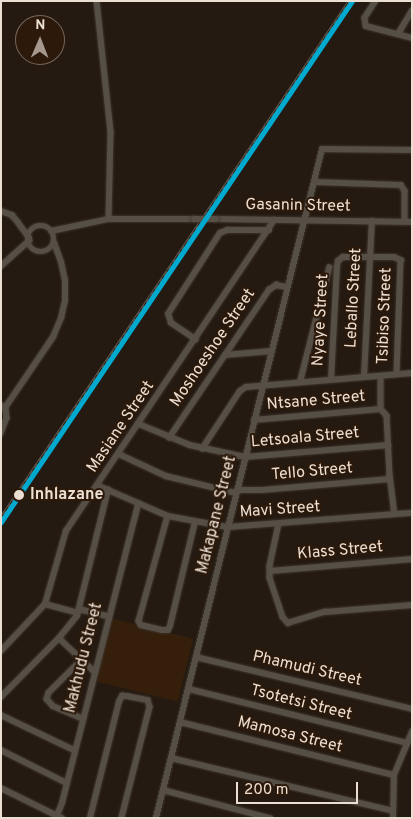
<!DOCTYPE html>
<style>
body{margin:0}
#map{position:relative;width:413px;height:819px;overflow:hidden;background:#241a11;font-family:Overpass,sans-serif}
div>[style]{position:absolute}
.built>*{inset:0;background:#351f0b;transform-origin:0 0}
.roads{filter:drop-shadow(0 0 1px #3e352e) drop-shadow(0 0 1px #3e352e)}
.minor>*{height:5.5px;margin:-2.75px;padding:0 2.75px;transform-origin:2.75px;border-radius:2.75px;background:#564f46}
.minor>.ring{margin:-2.75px;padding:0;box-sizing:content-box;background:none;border:5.5px solid #564f46;border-radius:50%}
.rail>*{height:3px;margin-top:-1.5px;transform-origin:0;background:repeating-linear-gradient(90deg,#2c1909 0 4px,#5e5750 0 8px);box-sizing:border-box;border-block:1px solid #5e5750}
.bridges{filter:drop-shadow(0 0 1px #3e352e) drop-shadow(0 0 1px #3e352e)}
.minor-bridge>*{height:5.5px;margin:-2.75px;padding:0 2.75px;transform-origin:2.75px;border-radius:2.75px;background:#564f46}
.rail-1>*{height:5px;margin:-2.5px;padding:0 2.5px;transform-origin:2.5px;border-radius:2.5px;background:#00a9ce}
.dots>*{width:14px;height:14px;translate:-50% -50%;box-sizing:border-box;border:2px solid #2c1909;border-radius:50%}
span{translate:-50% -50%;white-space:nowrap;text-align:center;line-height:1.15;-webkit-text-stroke:4px #2c1909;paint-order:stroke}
.street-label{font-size:16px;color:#ebded3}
.stop-label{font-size:16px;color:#ebded3;font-weight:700}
.left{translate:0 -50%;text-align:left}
.frame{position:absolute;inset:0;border:2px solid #ebded3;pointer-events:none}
.north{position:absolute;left:15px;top:15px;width:50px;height:50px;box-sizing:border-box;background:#2c1909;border:1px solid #78685a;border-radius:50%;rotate:1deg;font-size:14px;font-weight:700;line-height:20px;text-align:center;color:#ebded3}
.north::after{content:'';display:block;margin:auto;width:18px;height:22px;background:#a5998f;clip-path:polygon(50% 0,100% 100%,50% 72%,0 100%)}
.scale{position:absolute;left:236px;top:782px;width:122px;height:22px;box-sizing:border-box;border:2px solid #ebded3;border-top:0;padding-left:6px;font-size:15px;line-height:18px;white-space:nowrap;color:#ebded3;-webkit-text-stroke:4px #2c1909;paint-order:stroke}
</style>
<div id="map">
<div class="built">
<i style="left:110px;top:618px;width:86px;height:65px;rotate:14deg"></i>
</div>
<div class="roads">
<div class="minor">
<i style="left:97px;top:1px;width:132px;rotate:83.9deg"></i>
<i style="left:111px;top:132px;width:87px;rotate:91.3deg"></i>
<i style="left:376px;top:1px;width:20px;rotate:123deg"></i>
<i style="left:365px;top:18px;width:8px;rotate:83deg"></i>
<i style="left:366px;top:26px;width:48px;rotate:14.6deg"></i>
<i style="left:398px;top:34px;width:27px;rotate:-59deg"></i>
<i style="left:315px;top:182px;width:86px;rotate:2deg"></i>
<i style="left:401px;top:185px;width:7px;rotate:56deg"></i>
<i style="left:405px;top:191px;width:30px;rotate:90deg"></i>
<i style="left:1px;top:211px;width:12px;rotate:20deg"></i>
<i style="left:12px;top:215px;width:9px;rotate:49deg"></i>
<i style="left:18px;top:222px;width:19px;rotate:54deg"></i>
<i style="left:216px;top:219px;width:196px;rotate:0.9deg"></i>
<i class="ring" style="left:28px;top:226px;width:20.5px;height:20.5px"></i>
<i style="left:51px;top:231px;width:59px;rotate:-11.7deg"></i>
<i style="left:109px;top:219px;width:85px"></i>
<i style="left:1px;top:266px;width:38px;rotate:-42deg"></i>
<i style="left:196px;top:340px;width:30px;rotate:-146deg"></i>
<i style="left:171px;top:323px;width:9px;rotate:-108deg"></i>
<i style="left:168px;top:314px;width:96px;rotate:-57.3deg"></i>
<i style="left:220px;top:233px;width:8px;rotate:-23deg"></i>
<i style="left:227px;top:230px;width:42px"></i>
<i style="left:225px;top:355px;width:46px;rotate:-5deg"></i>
<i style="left:381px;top:376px;width:33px;rotate:90deg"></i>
<i style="left:381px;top:409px;width:9px;rotate:49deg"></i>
<i style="left:387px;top:416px;width:59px;rotate:87.1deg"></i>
<i style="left:390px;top:475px;width:39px;rotate:83deg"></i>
<i style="left:364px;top:377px;width:156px;rotate:-87.1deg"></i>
<i style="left:331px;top:380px;width:113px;rotate:-87deg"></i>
<i style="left:337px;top:267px;width:6px;rotate:-81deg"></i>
<i style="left:338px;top:261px;width:6px;rotate:-39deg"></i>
<i style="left:343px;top:257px;width:51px"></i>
<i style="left:394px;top:257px;width:8px;rotate:23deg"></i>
<i style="left:401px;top:260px;width:114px;rotate:92deg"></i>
<i style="left:300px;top:382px;width:118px;rotate:-75.7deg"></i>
<i style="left:1px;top:405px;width:7px;rotate:45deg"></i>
<i style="left:6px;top:410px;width:8px;rotate:83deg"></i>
<i style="left:7px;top:418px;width:17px;rotate:111deg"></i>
<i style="left:5px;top:408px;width:86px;rotate:-55.9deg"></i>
<i style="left:53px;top:337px;width:21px;rotate:-67deg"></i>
<i style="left:61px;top:318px;width:18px;rotate:-77deg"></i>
<i style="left:65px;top:300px;width:19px;rotate:-90deg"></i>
<i style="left:65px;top:281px;width:19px;rotate:-102deg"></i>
<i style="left:61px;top:262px;width:20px;rotate:-110deg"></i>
<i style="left:254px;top:420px;width:127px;rotate:-5deg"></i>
<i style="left:139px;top:424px;width:55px;rotate:22.4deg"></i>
<i style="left:190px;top:445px;width:56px;rotate:12.3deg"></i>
<i style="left:245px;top:457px;width:144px;rotate:-4.8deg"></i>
<i style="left:169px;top:438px;width:179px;rotate:-56deg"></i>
<i style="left:269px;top:290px;width:9px;rotate:-36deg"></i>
<i style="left:276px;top:285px;width:11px;rotate:10deg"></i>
<i style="left:202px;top:449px;width:69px;rotate:-56.8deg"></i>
<i style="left:240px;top:391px;width:7px;rotate:-34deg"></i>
<i style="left:246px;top:387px;width:167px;rotate:-4.8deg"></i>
<i style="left:119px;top:454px;width:52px;rotate:25.1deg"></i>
<i style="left:166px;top:476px;width:72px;rotate:13.7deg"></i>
<i style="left:97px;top:485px;width:77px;rotate:23.6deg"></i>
<i style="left:168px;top:516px;width:61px;rotate:10.4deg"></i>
<i style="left:228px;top:527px;width:185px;rotate:-4.4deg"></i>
<i style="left:237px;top:490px;width:25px"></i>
<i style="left:262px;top:490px;width:128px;rotate:-4.9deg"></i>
<i style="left:168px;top:516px;width:109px;rotate:105.4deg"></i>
<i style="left:139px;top:621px;width:4px;rotate:63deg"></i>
<i style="left:141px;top:625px;width:22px;rotate:13deg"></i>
<i style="left:162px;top:630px;width:6px"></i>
<i style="left:168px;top:630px;width:4px;rotate:-63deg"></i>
<i style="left:170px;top:626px;width:107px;rotate:-76.5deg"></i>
<i style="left:279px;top:524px;width:43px;rotate:102.1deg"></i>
<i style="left:270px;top:566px;width:12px;rotate:90deg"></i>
<i style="left:270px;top:578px;width:41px;rotate:71.6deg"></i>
<i style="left:283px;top:617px;width:8px;rotate:50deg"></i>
<i style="left:288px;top:623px;width:39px;rotate:-17deg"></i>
<i style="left:325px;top:612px;width:87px;rotate:-4.6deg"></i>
<i style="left:270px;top:571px;width:143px;rotate:-4.8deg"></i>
<i style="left:45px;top:604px;width:34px;rotate:15deg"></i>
<i style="left:79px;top:609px;width:30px;rotate:14deg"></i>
<i style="left:59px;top:638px;width:50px;rotate:43.4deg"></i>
<i style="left:1px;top:651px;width:64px;rotate:-46.9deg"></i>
<i style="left:45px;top:604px;width:76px;rotate:-74deg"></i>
<i style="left:66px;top:531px;width:374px;rotate:-56.2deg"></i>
<i style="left:196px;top:657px;width:222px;rotate:13.5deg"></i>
<i style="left:82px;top:660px;width:47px;rotate:135deg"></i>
<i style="left:49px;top:693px;width:6px;rotate:108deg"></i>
<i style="left:47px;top:699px;width:9px;rotate:49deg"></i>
<i style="left:53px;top:706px;width:33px;rotate:23deg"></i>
<i style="left:189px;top:689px;width:225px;rotate:13.9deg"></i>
<i style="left:1px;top:697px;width:83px;rotate:-45.5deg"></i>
<i style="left:59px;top:638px;width:28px;rotate:-51deg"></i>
<i style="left:77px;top:616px;width:130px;rotate:-76.2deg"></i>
<i style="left:1px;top:715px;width:81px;rotate:25.6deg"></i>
<i style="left:180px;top:722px;width:220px;rotate:13.9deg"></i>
<i style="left:1px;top:750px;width:74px;rotate:26.6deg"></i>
<i style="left:171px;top:758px;width:228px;rotate:13.4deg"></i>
<i style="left:1px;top:788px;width:68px;rotate:26.2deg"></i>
<i style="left:163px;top:790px;width:111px;rotate:14.7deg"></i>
<i style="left:56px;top:818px;width:16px;rotate:-68deg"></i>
<i style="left:62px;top:803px;width:309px;rotate:-75.7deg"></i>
<i style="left:90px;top:818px;width:120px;rotate:-76deg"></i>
<i style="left:119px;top:702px;width:7px;rotate:-63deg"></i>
<i style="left:122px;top:696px;width:5px"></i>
<i style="left:127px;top:696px;width:21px;rotate:11deg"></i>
<i style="left:148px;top:700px;width:7px;rotate:74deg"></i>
<i style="left:150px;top:707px;width:114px;rotate:104.2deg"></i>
<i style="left:156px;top:818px;width:689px;rotate:-76.06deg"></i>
<i style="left:322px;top:149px;width:90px;rotate:0.6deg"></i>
<i style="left:393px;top:818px;width:43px;rotate:-88.7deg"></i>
<i style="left:394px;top:775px;width:47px;rotate:-67.3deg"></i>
</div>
</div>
<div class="rail">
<i style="left:1px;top:517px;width:622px;rotate:-56deg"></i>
</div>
<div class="bridges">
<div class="minor-bridge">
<i style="left:194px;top:219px;width:22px"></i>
</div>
</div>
<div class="rail-1">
<i style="left:1px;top:522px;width:628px;rotate:-56.03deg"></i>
</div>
<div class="dots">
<i style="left:19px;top:495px;background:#ebded3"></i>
</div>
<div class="street-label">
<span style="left:298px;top:206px;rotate:1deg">Gasanin Street</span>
<span style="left:354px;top:298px;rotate:-87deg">Leballo Street</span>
<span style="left:385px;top:316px;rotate:-88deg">Tsibiso Street</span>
<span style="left:321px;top:320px;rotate:-87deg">Nyaye Street</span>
<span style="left:213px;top:348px;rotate:-56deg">Moshoeshoe Street</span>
<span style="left:316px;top:401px;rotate:-5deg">Ntsane Street</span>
<span style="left:121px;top:427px;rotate:-56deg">Masiane Street</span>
<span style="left:305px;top:438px;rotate:-5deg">Letsoala Street</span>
<span style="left:312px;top:472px;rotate:-5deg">Tello Street</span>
<span style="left:280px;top:510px;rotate:-4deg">Mavi Street</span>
<span style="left:217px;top:515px;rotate:-76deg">Makapane Street</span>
<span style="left:340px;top:551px;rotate:-5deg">Klass Street</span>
<span style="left:84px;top:658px;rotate:-76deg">Makhudu Street</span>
<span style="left:307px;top:669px;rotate:13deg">Phamudi Street</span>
<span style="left:301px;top:703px;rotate:14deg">Tsotetsi Street</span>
<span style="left:290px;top:735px;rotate:14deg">Mamosa Street</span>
</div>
<div class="stop-label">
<span class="left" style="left:30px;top:495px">Inhlazane</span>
</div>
<div class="frame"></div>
<div class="north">N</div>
<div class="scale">200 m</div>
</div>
